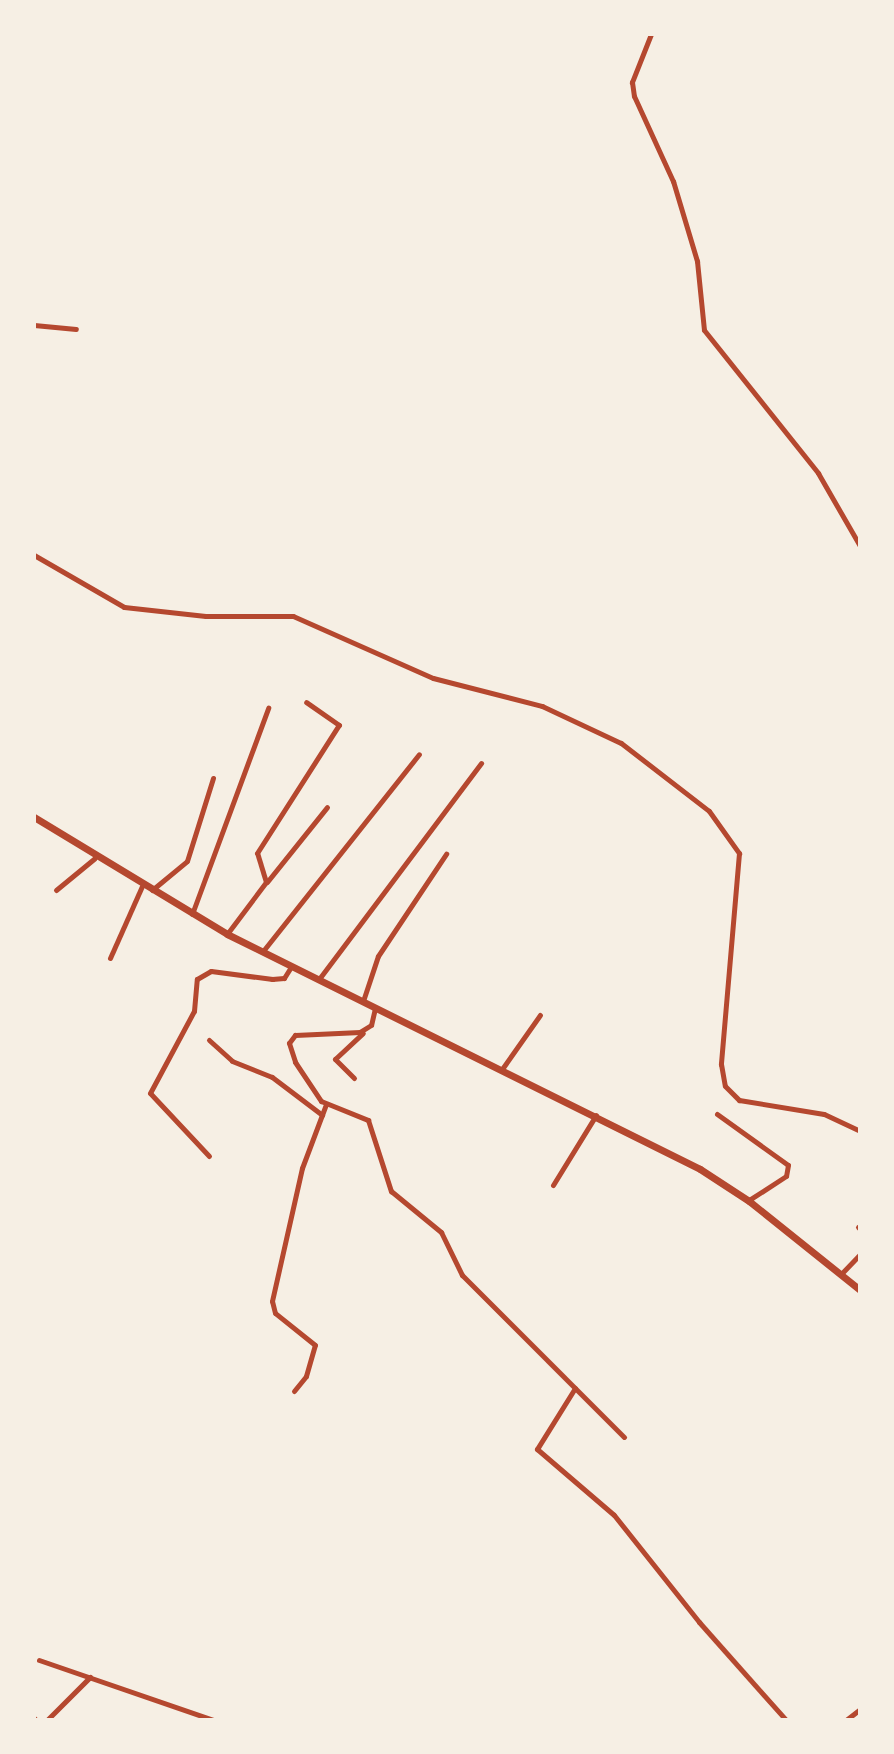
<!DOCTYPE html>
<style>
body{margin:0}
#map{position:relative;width:894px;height:1754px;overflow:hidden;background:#f6efe4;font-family:Georgia,serif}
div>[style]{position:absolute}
.minor>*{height:5px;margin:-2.5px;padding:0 2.5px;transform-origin:2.5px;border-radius:2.5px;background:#b5482f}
.secondary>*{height:7px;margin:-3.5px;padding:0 3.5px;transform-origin:3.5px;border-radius:3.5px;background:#b5482f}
span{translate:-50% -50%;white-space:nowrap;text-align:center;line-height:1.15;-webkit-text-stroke:8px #f6efe4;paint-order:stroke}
.frame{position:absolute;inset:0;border:36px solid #f6efe4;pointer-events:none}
</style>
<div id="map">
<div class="minor">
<i style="left:651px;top:34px;width:52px;rotate:111.6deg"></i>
<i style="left:632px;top:82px;width:14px;rotate:82deg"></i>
<i style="left:634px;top:96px;width:94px;rotate:65.4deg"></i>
<i style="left:673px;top:181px;width:84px;rotate:73.3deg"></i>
<i style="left:697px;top:261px;width:69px;rotate:84.2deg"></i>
<i style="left:704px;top:330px;width:183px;rotate:51.4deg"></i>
<i style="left:818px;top:473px;width:84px;rotate:60.1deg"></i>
<i style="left:34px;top:325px;width:42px;rotate:5.4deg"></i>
<i style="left:34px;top:555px;width:104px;rotate:30deg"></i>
<i style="left:124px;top:607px;width:82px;rotate:6.3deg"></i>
<i style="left:206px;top:616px;width:87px"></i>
<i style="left:293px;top:616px;width:153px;rotate:23.9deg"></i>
<i style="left:433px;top:678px;width:113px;rotate:14.4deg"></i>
<i style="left:542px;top:706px;width:87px;rotate:25.1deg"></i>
<i style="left:621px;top:743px;width:111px;rotate:37.7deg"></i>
<i style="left:709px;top:811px;width:52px;rotate:54.5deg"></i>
<i style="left:739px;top:853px;width:212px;rotate:94.9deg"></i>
<i style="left:721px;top:1064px;width:22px;rotate:80deg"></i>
<i style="left:725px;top:1086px;width:20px;rotate:45deg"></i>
<i style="left:739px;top:1100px;width:86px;rotate:9.4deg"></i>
<i style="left:824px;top:1114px;width:40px;rotate:25deg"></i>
<i style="left:267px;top:882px;width:96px;rotate:-51.3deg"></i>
<i style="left:56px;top:890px;width:50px;rotate:-39.4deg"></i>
<i style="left:152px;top:890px;width:45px;rotate:-39.6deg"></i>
<i style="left:187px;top:861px;width:87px;rotate:-72.6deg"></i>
<i style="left:192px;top:914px;width:220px;rotate:-69.7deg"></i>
<i style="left:227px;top:934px;width:65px;rotate:-53.1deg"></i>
<i style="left:266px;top:882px;width:30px;rotate:-107deg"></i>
<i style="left:257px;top:853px;width:152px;rotate:-57.4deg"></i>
<i style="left:339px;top:725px;width:40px;rotate:-145.1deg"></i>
<i style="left:263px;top:951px;width:251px;rotate:-51.6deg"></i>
<i style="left:110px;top:958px;width:79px;rotate:-66deg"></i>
<i style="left:319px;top:979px;width:270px;rotate:-53.1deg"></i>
<i style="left:363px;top:1001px;width:47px;rotate:-71.6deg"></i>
<i style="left:378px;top:956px;width:123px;rotate:-56.3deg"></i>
<i style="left:375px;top:1008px;width:17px;rotate:103deg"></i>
<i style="left:371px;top:1025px;width:13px;rotate:148deg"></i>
<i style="left:360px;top:1032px;width:65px;rotate:177.4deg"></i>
<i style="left:295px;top:1035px;width:10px;rotate:127deg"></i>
<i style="left:289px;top:1043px;width:20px;rotate:72deg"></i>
<i style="left:295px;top:1062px;width:47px;rotate:56.3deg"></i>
<i style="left:321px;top:1101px;width:51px;rotate:22deg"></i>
<i style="left:368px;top:1120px;width:75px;rotate:72.1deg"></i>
<i style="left:391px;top:1191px;width:65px;rotate:39.4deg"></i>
<i style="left:441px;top:1232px;width:48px;rotate:64deg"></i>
<i style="left:462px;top:1275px;width:229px;rotate:45deg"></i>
<i style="left:209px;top:1040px;width:31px;rotate:42deg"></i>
<i style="left:232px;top:1061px;width:43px;rotate:21.8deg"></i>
<i style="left:272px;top:1077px;width:63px;rotate:37.2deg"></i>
<i style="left:502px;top:1069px;width:66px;rotate:-54.9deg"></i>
<i style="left:354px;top:1078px;width:27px;rotate:-135deg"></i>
<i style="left:335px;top:1059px;width:38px;rotate:-43deg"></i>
<i style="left:717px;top:1114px;width:87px;rotate:35.7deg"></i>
<i style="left:788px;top:1165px;width:11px;rotate:100deg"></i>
<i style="left:786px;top:1176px;width:44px;rotate:147deg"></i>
<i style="left:209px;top:1156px;width:86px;rotate:-133.1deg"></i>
<i style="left:150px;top:1093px;width:93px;rotate:-61.8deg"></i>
<i style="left:194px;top:1011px;width:32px;rotate:-85deg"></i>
<i style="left:197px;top:979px;width:16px;rotate:-30deg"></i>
<i style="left:211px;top:971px;width:62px;rotate:7.5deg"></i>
<i style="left:272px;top:979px;width:12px;rotate:-5deg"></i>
<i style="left:284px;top:978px;width:13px;rotate:-58deg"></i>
<i style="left:553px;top:1185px;width:82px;rotate:-58.4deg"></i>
<i style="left:858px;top:1227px;width:3px;rotate:45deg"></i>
<i style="left:841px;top:1274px;width:28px;rotate:-46deg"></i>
<i style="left:575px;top:1388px;width:72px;rotate:121.9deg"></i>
<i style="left:537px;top:1449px;width:101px;rotate:40.6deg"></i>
<i style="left:614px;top:1515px;width:137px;rotate:51.5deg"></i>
<i style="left:699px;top:1622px;width:131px;rotate:48.4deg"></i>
<i style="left:294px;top:1391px;width:19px;rotate:-51deg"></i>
<i style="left:306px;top:1376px;width:32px;rotate:-74deg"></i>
<i style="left:315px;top:1345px;width:51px;rotate:-141.3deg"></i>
<i style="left:275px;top:1313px;width:12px;rotate:-104deg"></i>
<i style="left:272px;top:1301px;width:136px;rotate:-77.3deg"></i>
<i style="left:302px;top:1168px;width:68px;rotate:-69.4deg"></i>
<i style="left:39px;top:1660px;width:184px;rotate:19deg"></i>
<i style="left:34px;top:1718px;width:3px;rotate:45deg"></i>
<i style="left:47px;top:1720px;width:61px;rotate:-45deg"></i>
<i style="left:846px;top:1720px;width:18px;rotate:-38deg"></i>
</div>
<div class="secondary">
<i style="left:34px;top:817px;width:226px;rotate:31.2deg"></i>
<i style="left:227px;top:934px;width:528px;rotate:26.42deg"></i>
<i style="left:700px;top:1169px;width:59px;rotate:33.1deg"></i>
<i style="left:749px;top:1201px;width:142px;rotate:38.7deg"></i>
</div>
<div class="frame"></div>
</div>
